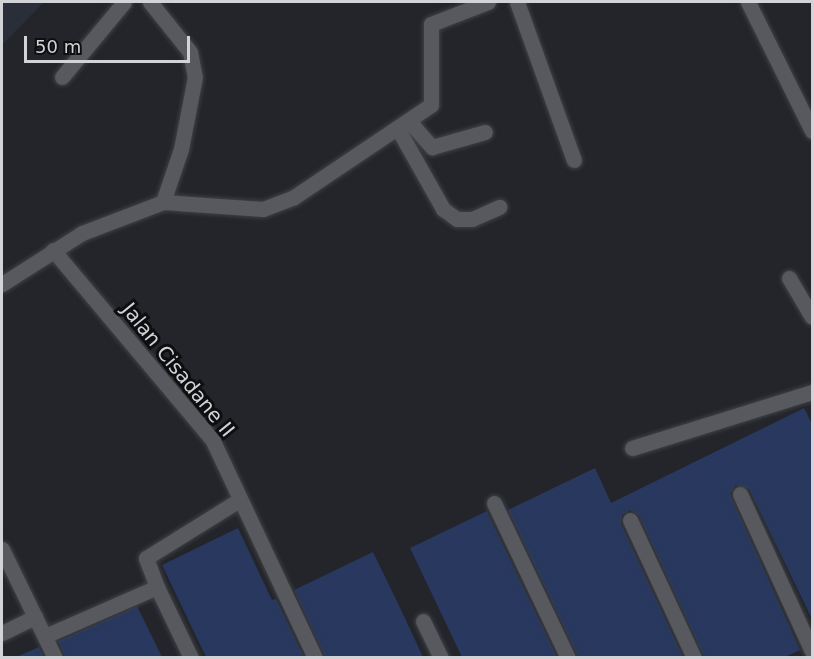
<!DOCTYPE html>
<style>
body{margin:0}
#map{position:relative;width:814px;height:659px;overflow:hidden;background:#23252a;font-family:"DejaVu Sans",sans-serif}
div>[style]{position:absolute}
.built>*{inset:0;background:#292e38}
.building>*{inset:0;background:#28385f}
.roads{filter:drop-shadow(0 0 2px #3f4145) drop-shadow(0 0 2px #3f4145)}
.minor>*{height:15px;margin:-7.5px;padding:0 7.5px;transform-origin:7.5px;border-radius:7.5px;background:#57595f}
span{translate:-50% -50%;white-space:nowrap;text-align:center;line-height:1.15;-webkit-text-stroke:6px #0d0e10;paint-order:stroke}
.street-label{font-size:20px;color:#d1d3d6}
.frame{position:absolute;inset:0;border:3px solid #d1d3d6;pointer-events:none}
.scale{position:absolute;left:24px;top:36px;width:166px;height:27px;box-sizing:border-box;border:3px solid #d1d3d6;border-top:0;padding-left:8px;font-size:18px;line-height:21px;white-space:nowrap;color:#d1d3d6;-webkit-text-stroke:4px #0d0e10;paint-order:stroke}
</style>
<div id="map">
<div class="built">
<i style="clip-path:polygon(2px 2px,44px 2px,2px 45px)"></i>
</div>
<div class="building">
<i style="clip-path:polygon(804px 408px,813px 426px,813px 621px,749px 489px,736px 485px,730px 494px,800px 650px,785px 657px,704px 657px,639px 516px,630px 510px,622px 515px,621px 524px,683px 657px,578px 657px,508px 510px,595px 468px,611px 503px)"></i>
<i style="clip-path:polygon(487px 511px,490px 518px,557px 657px,462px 657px,410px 548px)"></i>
<i style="clip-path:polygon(238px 528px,272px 600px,276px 599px,304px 657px,206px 657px,162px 565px)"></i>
<i style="clip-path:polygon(373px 552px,404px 616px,423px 657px,325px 657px,294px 590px)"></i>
<i style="clip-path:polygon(137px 606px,162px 657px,65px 657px,58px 641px)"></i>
<i style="clip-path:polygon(39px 647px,44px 657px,16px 657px)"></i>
</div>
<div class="roads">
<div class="minor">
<i style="left:150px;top:2px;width:64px;rotate:51.3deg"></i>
<i style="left:190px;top:52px;width:25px;rotate:79deg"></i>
<i style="left:195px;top:77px;width:73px;rotate:101deg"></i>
<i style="left:181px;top:149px;width:56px;rotate:108.8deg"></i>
<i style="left:517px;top:2px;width:168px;rotate:70.2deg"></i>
<i style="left:748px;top:2px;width:144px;rotate:63.6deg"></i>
<i style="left:62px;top:77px;width:97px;rotate:-50.4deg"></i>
<i style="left:409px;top:121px;width:35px;rotate:49deg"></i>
<i style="left:432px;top:147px;width:55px;rotate:-15.8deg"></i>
<i style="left:398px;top:129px;width:92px;rotate:60.6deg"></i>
<i style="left:443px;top:209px;width:17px;rotate:36deg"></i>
<i style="left:457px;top:219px;width:15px"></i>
<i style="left:472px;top:219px;width:30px;rotate:-24deg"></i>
<i style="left:53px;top:250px;width:249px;rotate:50deg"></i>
<i style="left:213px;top:441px;width:240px;rotate:64.8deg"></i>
<i style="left:789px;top:278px;width:45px;rotate:59.5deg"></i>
<i style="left:2px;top:284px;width:95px;rotate:-32.5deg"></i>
<i style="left:82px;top:233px;width:87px;rotate:-20.9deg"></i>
<i style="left:163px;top:202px;width:100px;rotate:4deg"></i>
<i style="left:263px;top:209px;width:33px;rotate:-21deg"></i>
<i style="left:294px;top:197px;width:165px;rotate:-33.9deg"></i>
<i style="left:431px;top:105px;width:81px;rotate:-90deg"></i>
<i style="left:431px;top:24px;width:61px;rotate:-21.1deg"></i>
<i style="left:632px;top:448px;width:189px;rotate:-17.3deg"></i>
<i style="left:740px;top:494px;width:173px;rotate:65.4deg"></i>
<i style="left:494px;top:503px;width:172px;rotate:64.5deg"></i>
<i style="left:630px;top:520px;width:152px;rotate:65.1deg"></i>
<i style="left:2px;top:549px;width:121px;rotate:64.1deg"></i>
<i style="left:157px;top:587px;width:31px;rotate:-111deg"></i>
<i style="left:146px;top:558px;width:110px;rotate:-31.9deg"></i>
<i style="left:423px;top:621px;width:41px;rotate:64.1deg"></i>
<i style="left:2px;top:633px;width:37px;rotate:-26deg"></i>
<i style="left:45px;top:636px;width:122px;rotate:-23.6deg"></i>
<i style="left:157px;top:587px;width:79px;rotate:64.4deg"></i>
</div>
</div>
<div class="street-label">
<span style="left:178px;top:370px;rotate:51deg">Jalan Cisadane II</span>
</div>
<div class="frame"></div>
<div class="scale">50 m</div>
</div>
